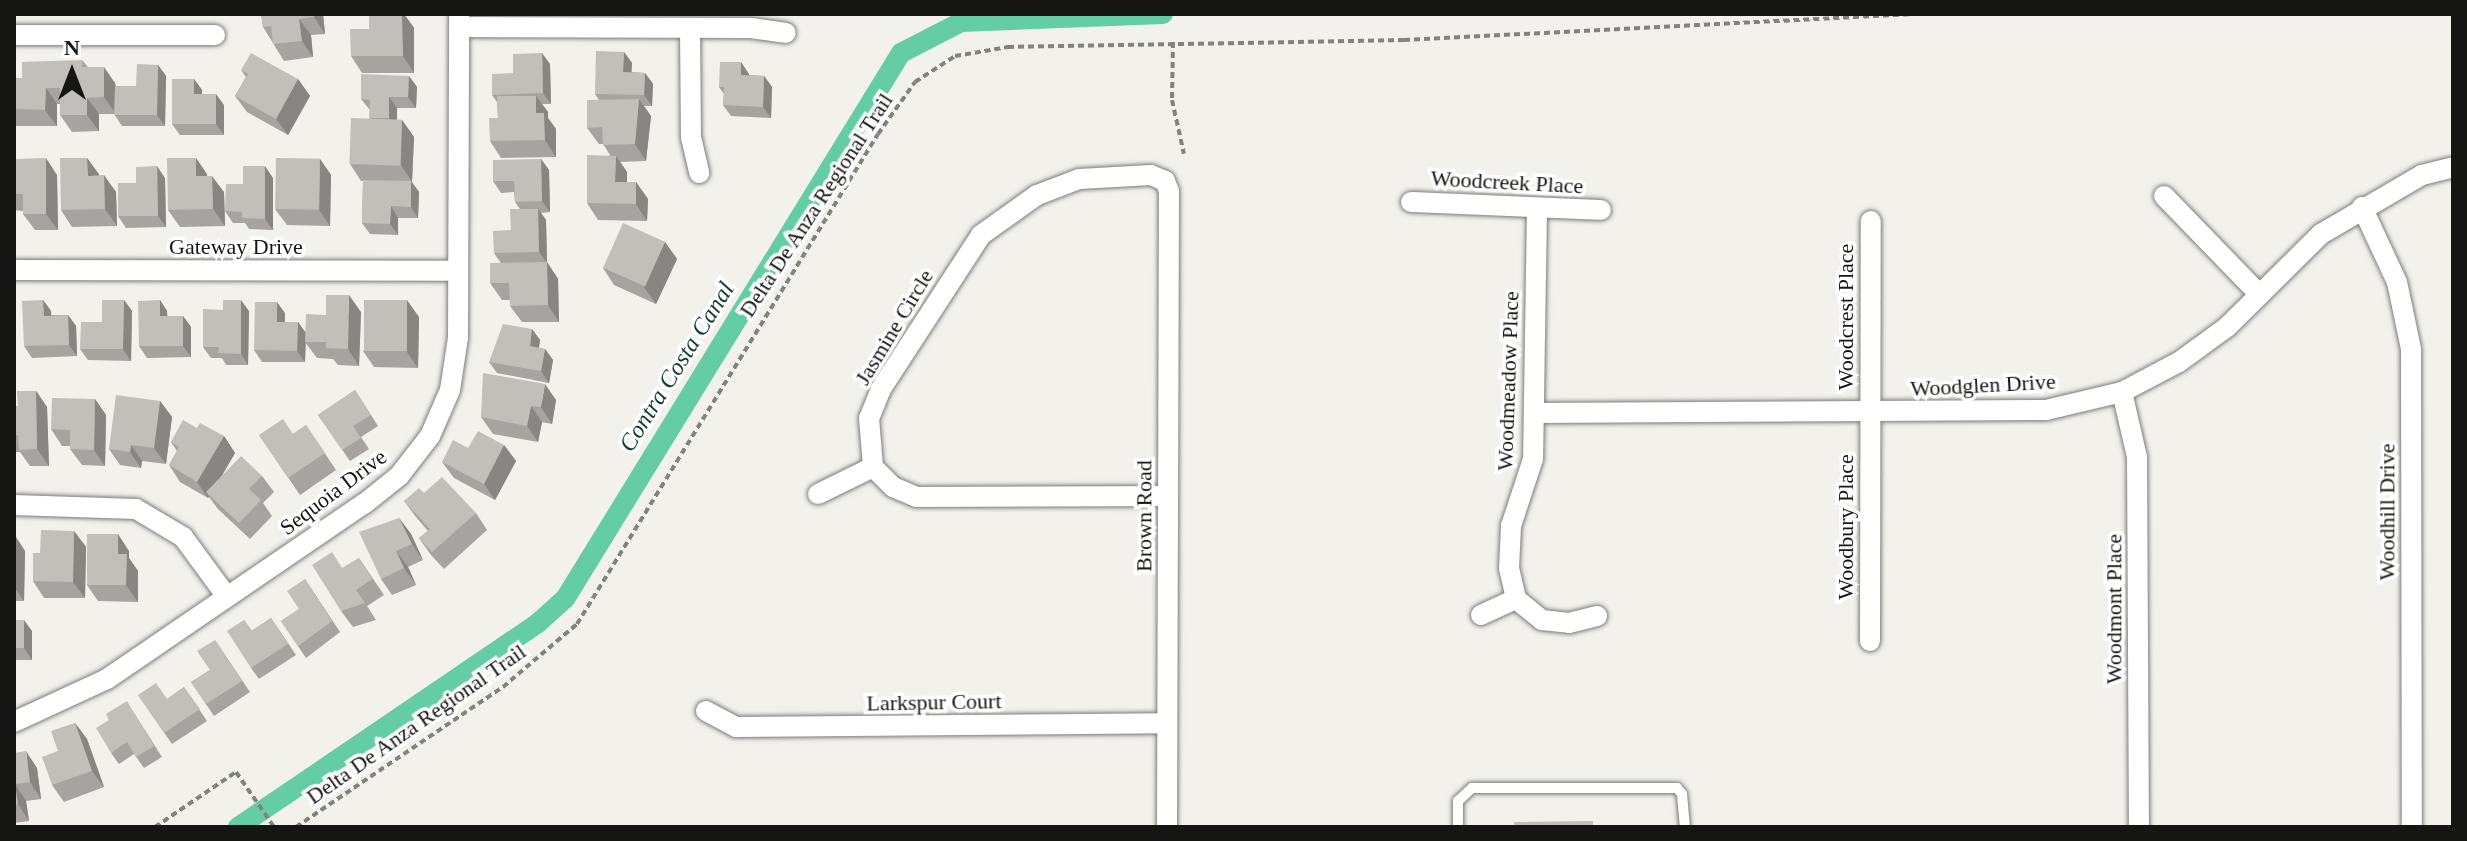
<!DOCTYPE html>
<style>
body{margin:0}
#map{position:relative;width:2467px;height:841px;overflow:hidden;background:#f2f1ec;font-family:Georgia,serif}
div>[style]{position:absolute}
.canal>*{height:20px;margin:-10px;padding:0 10px;transform-origin:10px;border-radius:10px;background:#65cda5}
.path>*{height:4px;margin-top:-2px;transform-origin:0;background:repeating-linear-gradient(90deg,#83827f 0 6px,transparent 0 10px)}
.roads{filter:drop-shadow(0 0 2px #7d7d78) drop-shadow(0 0 2px #7d7d78)}
.lane>*{height:10px;margin:-5px;padding:0 5px;transform-origin:5px;border-radius:5px;background:#fff}
.street>*{height:20px;margin:-10px;padding:0 10px;transform-origin:10px;border-radius:10px;background:#fff}
.wall>*{inset:0;background:#a7a3a0}
.shaded-wall>*{inset:0;background:#888582;transform-origin:0 0}
.building>*{inset:0;background:#c2beba;transform-origin:0 0}
span{translate:-50% -50%;white-space:nowrap;text-align:center;line-height:1.15;-webkit-text-stroke:7px #fff;paint-order:stroke}
.street-label{font-size:22px;color:#151513}
.water-label{font-size:24px;color:#0f3d2d;font-style:italic}
.frame{position:absolute;inset:0;border:16px solid #151513;pointer-events:none}
.north{position:absolute;left:32px;top:32px;width:80px;height:80px;-webkit-text-stroke:6px #fff;paint-order:stroke;rotate:0deg;font-size:22px;font-weight:700;line-height:32px;text-align:center;color:#151513}
.north::after{content:'';display:block;margin:auto;width:28px;height:36px;background:#151513;clip-path:polygon(50% 0,100% 100%,50% 72%,0 100%)}
</style>
<div id="map">
<div class="canal">
<i style="left:238px;top:827px;width:363px;rotate:-34.2deg"></i>
<i style="left:538px;top:623px;width:36px;rotate:-42deg"></i>
<i style="left:565px;top:599px;width:641px;rotate:-58.39deg"></i>
<i style="left:901px;top:53px;width:68px;rotate:-27.3deg"></i>
<i style="left:961px;top:22px;width:202px;rotate:-2.3deg"></i>
</div>
<div class="path">
<i style="left:1173px;top:42px;width:58px;rotate:91deg"></i>
<i style="left:1172px;top:100px;width:55px;rotate:77.5deg"></i>
<i style="left:155px;top:827px;width:98px;rotate:-34.2deg"></i>
<i style="left:236px;top:772px;width:67px;rotate:55.4deg"></i>
<i style="left:296px;top:827px;width:250px;rotate:-34.1deg"></i>
<i style="left:503px;top:687px;width:97px;rotate:-40.4deg"></i>
<i style="left:577px;top:624px;width:575px;rotate:-58.44deg"></i>
<i style="left:878px;top:134px;width:64px;rotate:-54.6deg"></i>
<i style="left:915px;top:82px;width:48px;rotate:-33deg"></i>
<i style="left:955px;top:56px;width:54px;rotate:-9.6deg"></i>
<i style="left:1008px;top:47px;width:396px;rotate:-1deg"></i>
<i style="left:1404px;top:40px;width:511px;rotate:-2.92deg"></i>
</div>
<div class="roads">
<div class="lane">
<i style="left:1458px;top:827px;width:26px;rotate:-90deg"></i>
<i style="left:1458px;top:801px;width:19px;rotate:-43deg"></i>
<i style="left:1472px;top:788px;width:205px"></i>
<i style="left:1677px;top:788px;width:8px;rotate:50deg"></i>
<i style="left:1682px;top:794px;width:33px;rotate:85deg"></i>
</div>
<div class="street">
<i style="left:459px;top:27px;width:292px;rotate:0.2deg"></i>
<i style="left:751px;top:28px;width:35px;rotate:8deg"></i>
<i style="left:690px;top:28px;width:109px;rotate:89.5deg"></i>
<i style="left:691px;top:137px;width:37px;rotate:77deg"></i>
<i style="left:14px;top:35px;width:201px"></i>
<i style="left:2164px;top:196px;width:134px;rotate:45.9deg"></i>
<i style="left:1411px;top:202px;width:190px;rotate:2.4deg"></i>
<i style="left:2362px;top:207px;width:83px;rotate:65deg"></i>
<i style="left:2397px;top:282px;width:68px;rotate:78.2deg"></i>
<i style="left:2411px;top:349px;width:478px;rotate:89.9deg"></i>
<i style="left:1537px;top:209px;width:250px;rotate:90.9deg"></i>
<i style="left:1533px;top:459px;width:71px;rotate:108.2deg"></i>
<i style="left:1511px;top:526px;width:42px;rotate:92.7deg"></i>
<i style="left:1509px;top:568px;width:32px;rotate:77deg"></i>
<i style="left:1516px;top:599px;width:33px;rotate:39deg"></i>
<i style="left:1542px;top:620px;width:27px;rotate:6deg"></i>
<i style="left:1569px;top:623px;width:29px;rotate:-14deg"></i>
<i style="left:14px;top:270px;width:444px;rotate:0.1deg"></i>
<i style="left:2122px;top:392px;width:67px;rotate:77deg"></i>
<i style="left:2137px;top:457px;width:370px;rotate:89.7deg"></i>
<i style="left:1535px;top:413px;width:511px;rotate:-0.34deg"></i>
<i style="left:2046px;top:410px;width:78px;rotate:-13.3deg"></i>
<i style="left:2122px;top:392px;width:64px;rotate:-27.8deg"></i>
<i style="left:2179px;top:362px;width:59px;rotate:-36.1deg"></i>
<i style="left:2227px;top:327px;width:132px;rotate:-44.7deg"></i>
<i style="left:2321px;top:234px;width:117px;rotate:-30.3deg"></i>
<i style="left:2422px;top:175px;width:32px;rotate:-14deg"></i>
<i style="left:818px;top:494px;width:61px;rotate:-26.1deg"></i>
<i style="left:14px;top:505px;width:122px;rotate:1.9deg"></i>
<i style="left:136px;top:509px;width:55px;rotate:30.8deg"></i>
<i style="left:183px;top:537px;width:74px;rotate:53.7deg"></i>
<i style="left:1481px;top:615px;width:38px;rotate:-25deg"></i>
<i style="left:1870px;top:641px;width:420px;rotate:-89.9deg"></i>
<i style="left:706px;top:711px;width:34px;rotate:28deg"></i>
<i style="left:736px;top:727px;width:431px;rotate:-0.5deg"></i>
<i style="left:14px;top:722px;width:102px;rotate:-24.8deg"></i>
<i style="left:107px;top:679px;width:311px;rotate:-34.3deg"></i>
<i style="left:364px;top:504px;width:45px;rotate:-38.7deg"></i>
<i style="left:399px;top:476px;width:51px;rotate:-52.2deg"></i>
<i style="left:430px;top:436px;width:50px;rotate:-66.5deg"></i>
<i style="left:450px;top:390px;width:53px;rotate:-81.3deg"></i>
<i style="left:458px;top:338px;width:324px;rotate:-89.8deg"></i>
<i style="left:1167px;top:827px;width:636px;rotate:-89.82deg"></i>
<i style="left:1169px;top:191px;width:11px;rotate:-112deg"></i>
<i style="left:1165px;top:181px;width:15px;rotate:-157deg"></i>
<i style="left:1151px;top:175px;width:72px;rotate:176.8deg"></i>
<i style="left:1079px;top:179px;width:45px;rotate:159.1deg"></i>
<i style="left:1037px;top:195px;width:69px;rotate:144.5deg"></i>
<i style="left:981px;top:235px;width:184px;rotate:123deg"></i>
<i style="left:881px;top:389px;width:31px;rotate:112deg"></i>
<i style="left:869px;top:418px;width:49px;rotate:85.3deg"></i>
<i style="left:873px;top:467px;width:28px;rotate:45deg"></i>
<i style="left:893px;top:487px;width:25px;rotate:23deg"></i>
<i style="left:916px;top:497px;width:252px;rotate:-0.2deg"></i>
</div>
</div>
<div class="wall">
<i style="clip-path:polygon(261px 14px,323px 14px,325px 34px,311px 35px,313px 57px,284px 61px,263px 27px)"></i>
<i style="clip-path:polygon(369px 14px,404px 14px,414px 28px,414px 73px,362px 73px,351px 56px,369px 29px)"></i>
<i style="clip-path:polygon(624px 52px,632px 63px,631px 72px,645px 73px,653px 84px,652px 106px,644px 106px,651px 116px,646px 161px,620px 162px,627px 172px,627px 182px,636px 182px,648px 199px,647px 221px,598px 220px,587px 203px,610px 155px,603px 144px,599px 144px,587px 128px,599px 100px,595px 94px)"></i>
<i style="clip-path:polygon(82px 60px,88px 67px,115px 83px,116px 86px,136px 86px,158px 65px,166px 76px,165px 126px,122px 126px,114px 114px,99px 114px,99px 131px,72px 132px,60px 115px,60px 104px,57px 104px,57px 126px,14px 126px,14px 78px,22px 78px)"></i>
<i style="clip-path:polygon(741px 62px,749px 75px,764px 76px,772px 87px,771px 118px,731px 116px,723px 105px,724px 94px,719px 87px)"></i>
<i style="clip-path:polygon(550px 64px,551px 104px,542px 104px,548px 112px,548px 118px,556px 129px,556px 157px,501px 158px,490px 141px,498px 118px,497px 102px,492px 95px,513px 73px)"></i>
<i style="clip-path:polygon(241px 70px,298px 79px,310px 96px,288px 135px,247px 112px,235px 96px,246px 77px)"></i>
<i style="clip-path:polygon(409px 76px,417px 87px,416px 108px,397px 108px,397px 120px,402px 120px,414px 137px,412px 182px,419px 192px,418px 218px,398px 218px,398px 235px,370px 234px,362px 223px,363px 181px,361px 181px,350px 164px,370px 119px,370px 110px,361px 99px)"></i>
<i style="clip-path:polygon(194px 79px,202px 90px,202px 94px,224px 105px,224px 135px,180px 135px,172px 124px)"></i>
<i style="clip-path:polygon(87px 158px,99px 175px,116px 192px,117px 226px,72px 227px,61px 210px)"></i>
<i style="clip-path:polygon(196px 158px,207px 176px,224px 192px,225px 226px,180px 227px,168px 210px)"></i>
<i style="clip-path:polygon(320px 159px,331px 175px,330px 226px,287px 225px,275px 209px)"></i>
<i style="clip-path:polygon(541px 159px,549px 170px,550px 212px,541px 213px,546px 220px,547px 262px,558px 279px,559px 322px,522px 322px,510px 306px,510px 300px,502px 300px,490px 283px,501px 263px,494px 253px,511px 230px,520px 209px,515px 202px,514px 192px,501px 193px,493px 181px)"></i>
<i style="clip-path:polygon(14px 166px,57px 175px,58px 230px,35px 230px,23px 214px,23px 211px,14px 210px)"></i>
<i style="clip-path:polygon(165px 178px,166px 227px,126px 228px,118px 216px,136px 183px)"></i>
<i style="clip-path:polygon(273px 178px,273px 230px,249px 229px,245px 223px,233px 223px,225px 211px,243px 184px)"></i>
<i style="clip-path:polygon(665px 242px,677px 259px,656px 304px,614px 285px,603px 268px)"></i>
<i style="clip-path:polygon(43px 300px,51px 311px,51px 315px,68px 315px,76px 326px,77px 356px,32px 358px,24px 346px)"></i>
<i style="clip-path:polygon(124px 300px,132px 311px,131px 361px,88px 360px,80px 349px,102px 322px)"></i>
<i style="clip-path:polygon(160px 300px,167px 311px,167px 316px,183px 316px,191px 327px,191px 357px,147px 358px,139px 346px)"></i>
<i style="clip-path:polygon(249px 311px,248px 365px,226px 365px,222px 358px,211px 358px,203px 347px)"></i>
<i style="clip-path:polygon(361px 312px,359px 366px,338px 365px,333px 359px,317px 358px,305px 342px,326px 315px)"></i>
<i style="clip-path:polygon(285px 313px,285px 322px,298px 322px,306px 333px,305px 362px,262px 362px,254px 350px)"></i>
<i style="clip-path:polygon(419px 317px,418px 368px,374px 367px,363px 351px)"></i>
<i style="clip-path:polygon(532px 329px,540px 340px,539px 348px,545px 349px,553px 360px,549px 383px,497px 373px,489px 362px)"></i>
<i style="clip-path:polygon(355px 390px,378px 426px,361px 437px,369px 449px,350px 461px,318px 415px)"></i>
<i style="clip-path:polygon(36px 391px,47px 407px,49px 466px,30px 466px,20px 452px,14px 452px,14px 406px,18px 406px)"></i>
<i style="clip-path:polygon(95px 399px,106px 415px,105px 466px,82px 465px,70px 449px,70px 446px,62px 446px,51px 429px)"></i>
<i style="clip-path:polygon(556px 400px,552px 424px,542px 422px,538px 442px,493px 434px,481px 417px)"></i>
<i style="clip-path:polygon(160px 401px,172px 417px,166px 464px,142px 461px,141px 468px,120px 465px,109px 449px)"></i>
<i style="clip-path:polygon(306px 425px,336px 470px,300px 495px,259px 435px,293px 434px)"></i>
<i style="clip-path:polygon(197px 428px,224px 436px,235px 453px,221px 477px,262px 476px,274px 492px,263px 503px,272px 516px,250px 539px,218px 509px,209px 497px,208px 498px,180px 482px,169px 465px,177px 451px,171px 442px)"></i>
<i style="clip-path:polygon(504px 445px,516px 461px,495px 500px,454px 478px,442px 462px,468px 448px)"></i>
<i style="clip-path:polygon(424px 493px,476px 513px,487px 530px,444px 569px,431px 555px,419px 538px,428px 531px,416px 517px,404px 501px)"></i>
<i style="clip-path:polygon(399px 518px,411px 534px,423px 560px,408px 567px,416px 585px,392px 595px,381px 579px)"></i>
<i style="clip-path:polygon(74px 531px,86px 547px,85px 598px,44px 598px,33px 581px,40px 553px)"></i>
<i style="clip-path:polygon(14px 534px,25px 551px,24px 601px,14px 601px)"></i>
<i style="clip-path:polygon(129px 551px,129px 558px,138px 571px,138px 602px,98px 601px,87px 585px)"></i>
<i style="clip-path:polygon(359px 558px,384px 595px,367px 606px,376px 620px,353px 627px,341px 611px,343px 568px)"></i>
<i style="clip-path:polygon(305px 579px,340px 632px,306px 658px,281px 621px,299px 609px)"></i>
<i style="clip-path:polygon(271px 618px,296px 655px,259px 679px,251px 668px,244px 620px,252px 631px)"></i>
<i style="clip-path:polygon(14px 620px,32px 631px,32px 660px,14px 660px)"></i>
<i style="clip-path:polygon(215px 640px,250px 692px,214px 716px,191px 682px,210px 670px)"></i>
<i style="clip-path:polygon(184px 687px,207px 721px,172px 744px,138px 695px,167px 699px)"></i>
<i style="clip-path:polygon(134px 713px,162px 757px,144px 768px,134px 754px,119px 764px,111px 753px)"></i>
<i style="clip-path:polygon(75px 723px,87px 739px,104px 787px,64px 802px,52px 785px,58px 751px)"></i>
<i style="clip-path:polygon(14px 753px,37px 768px,41px 799px,26px 801px,29px 821px,14px 823px)"></i>
</div>
<div class="shaded-wall">
<i style="clip-path:polygon(313px 14px,323px 14px,325px 34px,314px 17px)"></i>
<i style="clip-path:polygon(399px 14px,404px 14px,414px 28px,414px 73px,403px 56px)"></i>
<i style="clip-path:polygon(299px 19px,311px 35px,313px 57px,302px 41px)"></i>
<i style="clip-path:polygon(624px 52px,632px 63px,631px 83px,623px 72px)"></i>
<i style="clip-path:polygon(542px 53px,550px 64px,551px 104px,543px 93px)"></i>
<i style="clip-path:polygon(741px 62px,749px 74px,748px 86px,741px 75px)"></i>
<i style="clip-path:polygon(158px 65px,166px 76px,165px 126px,157px 115px)"></i>
<i style="clip-path:polygon(104px 67px,115px 83px,116px 114px,104px 97px)"></i>
<i style="clip-path:polygon(645px 73px,653px 84px,652px 106px,644px 95px)"></i>
<i style="clip-path:polygon(409px 76px,417px 87px,416px 108px,408px 97px)"></i>
<i style="clip-path:polygon(764px 76px,772px 87px,771px 118px,763px 107px)"></i>
<i style="clip-path:polygon(194px 79px,202px 90px,202px 105px,194px 94px)"></i>
<i style="clip-path:polygon(298px 79px,310px 96px,288px 135px,276px 119px)"></i>
<i style="clip-path:polygon(46px 88px,57px 104px,57px 126px,45px 110px)"></i>
<i style="clip-path:polygon(216px 94px,224px 105px,224px 135px,216px 124px)"></i>
<i style="clip-path:polygon(536px 96px,548px 112px,548px 118px,556px 129px,556px 157px,545px 140px,536px 113px)"></i>
<i style="clip-path:polygon(389px 97px,397px 108px,397px 129px,389px 118px)"></i>
<i style="clip-path:polygon(87px 98px,99px 114px,99px 131px,87px 115px)"></i>
<i style="clip-path:polygon(639px 99px,651px 116px,646px 161px,635px 144px)"></i>
<i style="clip-path:polygon(402px 120px,414px 137px,412px 182px,401px 165px)"></i>
<i style="clip-path:polygon(616px 156px,627px 172px,627px 198px,615px 182px)"></i>
<i style="clip-path:polygon(46px 158px,57px 175px,58px 230px,46px 214px)"></i>
<i style="clip-path:polygon(87px 158px,99px 174px,99px 192px,88px 176px)"></i>
<i style="clip-path:polygon(196px 158px,207px 174px,208px 192px,196px 176px)"></i>
<i style="clip-path:polygon(320px 159px,331px 175px,330px 226px,319px 210px)"></i>
<i style="clip-path:polygon(541px 159px,549px 170px,550px 212px,542px 201px)"></i>
<i style="clip-path:polygon(157px 166px,165px 178px,166px 227px,158px 216px)"></i>
<i style="clip-path:polygon(265px 166px,273px 178px,273px 230px,265px 219px)"></i>
<i style="clip-path:polygon(104px 175px,116px 192px,117px 226px,105px 209px)"></i>
<i style="clip-path:polygon(212px 176px,224px 192px,225px 226px,213px 209px)"></i>
<i style="clip-path:polygon(411px 181px,419px 192px,418px 218px,411px 207px)"></i>
<i style="clip-path:polygon(636px 182px,648px 199px,647px 221px,636px 204px)"></i>
<i style="clip-path:polygon(391px 206px,398px 218px,398px 235px,390px 224px)"></i>
<i style="clip-path:polygon(538px 209px,546px 220px,547px 263px,539px 252px)"></i>
<i style="clip-path:polygon(665px 242px,677px 259px,656px 304px,644px 287px)"></i>
<i style="clip-path:polygon(547px 262px,558px 279px,559px 322px,548px 305px)"></i>
<i style="clip-path:polygon(349px 295px,361px 312px,359px 366px,348px 349px)"></i>
<i style="clip-path:polygon(43px 300px,51px 311px,52px 327px,44px 316px)"></i>
<i style="clip-path:polygon(124px 300px,132px 311px,131px 361px,123px 349px)"></i>
<i style="clip-path:polygon(160px 300px,167px 311px,168px 328px,160px 316px)"></i>
<i style="clip-path:polygon(241px 300px,249px 311px,248px 365px,241px 354px)"></i>
<i style="clip-path:polygon(407px 300px,419px 317px,418px 368px,407px 352px)"></i>
<i style="clip-path:polygon(277px 302px,285px 313px,284px 333px,277px 322px)"></i>
<i style="left:14px;top:314px;width:4px;height:52px;rotate:56deg"></i>
<i style="clip-path:polygon(68px 315px,76px 326px,77px 356px,69px 345px)"></i>
<i style="clip-path:polygon(183px 316px,191px 327px,191px 357px,183px 346px)"></i>
<i style="clip-path:polygon(298px 322px,306px 333px,305px 362px,297px 351px)"></i>
<i style="clip-path:polygon(532px 329px,540px 340px,537px 358px,530px 346px)"></i>
<i style="clip-path:polygon(545px 349px,553px 360px,549px 383px,541px 371px)"></i>
<i style="clip-path:polygon(545px 384px,556px 400px,552px 424px,541px 407px)"></i>
<i style="clip-path:polygon(36px 391px,47px 407px,49px 466px,37px 449px)"></i>
<i style="clip-path:polygon(95px 399px,106px 415px,105px 466px,94px 450px)"></i>
<i style="clip-path:polygon(160px 401px,172px 417px,166px 464px,154px 448px)"></i>
<i style="clip-path:polygon(531px 406px,542px 422px,538px 442px,527px 426px)"></i>
<i style="clip-path:polygon(224px 436px,235px 453px,210px 496px,206px 492px,209px 497px,208px 498px,197px 482px)"></i>
<i style="clip-path:polygon(131px 445px,142px 461px,141px 468px,130px 452px)"></i>
<i style="clip-path:polygon(504px 445px,516px 461px,495px 500px,484px 484px)"></i>
<i style="clip-path:polygon(399px 518px,411px 534px,423px 560px,412px 544px)"></i>
<i style="clip-path:polygon(74px 531px,86px 547px,85px 598px,73px 582px)"></i>
<i style="clip-path:polygon(14px 534px,25px 551px,24px 601px,14px 587px)"></i>
<i style="clip-path:polygon(118px 534px,129px 551px,129px 558px,138px 571px,138px 602px,126px 585px,118px 554px)"></i>
<i style="clip-path:polygon(396px 551px,408px 567px,416px 585px,404px 568px)"></i>
<i style="clip-path:polygon(24px 620px,32px 631px,32px 660px,24px 648px)"></i>
<i style="clip-path:polygon(75px 723px,87px 739px,104px 787px,92px 771px)"></i>
<i style="clip-path:polygon(26px 751px,37px 768px,41px 799px,30px 782px)"></i>
<i style="clip-path:polygon(15px 784px,26px 801px,29px 821px,18px 804px)"></i>
</div>
<div class="building">
<i style="clip-path:polygon(261px 14px,313px 14px,314px 17px,299px 19px,302px 41px,273px 44px,271px 26px,263px 27px)"></i>
<i style="clip-path:polygon(369px 14px,402px 14px,403px 56px,351px 56px,350px 29px,369px 29px)"></i>
<i style="clip-path:polygon(596px 51px,624px 52px,623px 72px,645px 73px,644px 95px,595px 94px)"></i>
<i style="clip-path:polygon(251px 53px,298px 79px,276px 119px,235px 96px,248px 74px,241px 70px)"></i>
<i style="clip-path:polygon(542px 53px,543px 93px,492px 95px,492px 74px,513px 73px,513px 54px)"></i>
<i style="clip-path:polygon(82px 60px,82px 67px,104px 67px,104px 97px,87px 98px,87px 115px,60px 115px,60px 88px,46px 88px,45px 110px,14px 109px,14px 78px,22px 78px,22px 62px)"></i>
<i style="clip-path:polygon(720px 62px,741px 62px,741px 75px,764px 76px,763px 107px,723px 105px,724px 87px,719px 87px)"></i>
<i style="clip-path:polygon(137px 64px,158px 65px,157px 115px,114px 115px,115px 86px,136px 86px)"></i>
<i style="clip-path:polygon(361px 74px,409px 76px,408px 97px,389px 97px,389px 118px,369px 118px,370px 100px,361px 99px)"></i>
<i style="clip-path:polygon(172px 79px,194px 79px,194px 94px,216px 94px,216px 124px,172px 124px)"></i>
<i style="clip-path:polygon(497px 96px,536px 96px,536px 113px,544px 113px,545px 140px,490px 141px,489px 118px,498px 118px)"></i>
<i style="clip-path:polygon(639px 99px,635px 144px,603px 145px,602px 127px,587px 128px,587px 100px)"></i>
<i style="left:351px;top:118px;width:51px;height:46px;rotate:2deg"></i>
<i style="clip-path:polygon(587px 155px,616px 156px,615px 182px,636px 182px,636px 204px,587px 203px)"></i>
<i style="clip-path:polygon(46px 158px,46px 214px,23px 214px,23px 194px,14px 194px,15px 159px)"></i>
<i style="clip-path:polygon(60px 158px,87px 158px,88px 176px,104px 175px,105px 209px,61px 210px)"></i>
<i style="clip-path:polygon(167px 158px,196px 158px,196px 176px,212px 176px,213px 209px,168px 210px)"></i>
<i style="left:276px;top:158px;width:44px;height:51px;rotate:1deg"></i>
<i style="clip-path:polygon(541px 159px,542px 201px,515px 202px,514px 181px,493px 181px,493px 160px)"></i>
<i style="clip-path:polygon(157px 166px,158px 216px,118px 216px,118px 183px,136px 183px,136px 167px)"></i>
<i style="clip-path:polygon(243px 166px,265px 166px,265px 219px,242px 218px,242px 212px,225px 211px,226px 184px,243px 184px)"></i>
<i style="clip-path:polygon(363px 180px,411px 181px,411px 207px,391px 206px,390px 224px,362px 223px)"></i>
<i style="clip-path:polygon(510px 209px,538px 209px,539px 252px,494px 253px,493px 231px,511px 230px)"></i>
<i style="left:623px;top:223px;width:46px;height:49px;rotate:24deg"></i>
<i style="clip-path:polygon(547px 262px,548px 305px,510px 306px,509px 283px,490px 283px,490px 263px)"></i>
<i style="clip-path:polygon(326px 295px,349px 295px,348px 349px,326px 348px,326px 342px,305px 342px,306px 314px,326px 315px)"></i>
<i style="clip-path:polygon(43px 300px,44px 316px,68px 315px,69px 345px,24px 346px,22px 301px)"></i>
<i style="clip-path:polygon(102px 300px,124px 300px,123px 349px,80px 349px,81px 322px,102px 322px)"></i>
<i style="clip-path:polygon(160px 300px,160px 316px,183px 316px,183px 346px,139px 346px,138px 301px)"></i>
<i style="clip-path:polygon(223px 300px,241px 300px,241px 354px,218px 353px,219px 347px,203px 347px,203px 309px,223px 310px)"></i>
<i style="left:364px;top:300px;width:43px;height:51px"></i>
<i style="clip-path:polygon(255px 302px,277px 302px,277px 322px,298px 322px,297px 351px,254px 350px)"></i>
<i style="clip-path:polygon(503px 324px,532px 329px,530px 346px,545px 349px,541px 371px,489px 362px)"></i>
<i style="clip-path:polygon(483px 373px,545px 384px,541px 407px,531px 406px,527px 426px,481px 417px)"></i>
<i style="clip-path:polygon(355px 390px,371px 415px,353px 426px,361px 438px,342px 450px,318px 415px)"></i>
<i style="clip-path:polygon(17px 391px,36px 391px,37px 449px,19px 450px,18px 435px,14px 436px,14px 406px,18px 406px)"></i>
<i style="clip-path:polygon(116px 395px,160px 401px,154px 448px,131px 445px,130px 452px,109px 449px)"></i>
<i style="clip-path:polygon(52px 398px,95px 399px,94px 450px,70px 449px,70px 430px,51px 429px)"></i>
<i style="clip-path:polygon(283px 419px,293px 434px,306px 425px,325px 453px,288px 478px,259px 435px)"></i>
<i style="clip-path:polygon(183px 420px,197px 428px,200px 423px,224px 436px,197px 482px,169px 465px,179px 447px,171px 442px)"></i>
<i style="clip-path:polygon(478px 431px,504px 445px,484px 484px,442px 462px,453px 440px,468px 448px)"></i>
<i style="clip-path:polygon(241px 456px,262px 476px,249px 489px,261px 500px,239px 523px,206px 492px)"></i>
<i style="clip-path:polygon(442px 477px,476px 513px,432px 552px,419px 538px,430px 529px,404px 501px,419px 488px,424px 493px)"></i>
<i style="clip-path:polygon(399px 518px,412px 544px,396px 551px,404px 568px,381px 579px,359px 532px)"></i>
<i style="clip-path:polygon(41px 530px,74px 531px,73px 582px,33px 581px,33px 553px,40px 553px)"></i>
<i style="clip-path:polygon(87px 534px,118px 534px,118px 554px,127px 554px,126px 585px,87px 585px)"></i>
<i style="clip-path:polygon(332px 552px,342px 568px,359px 558px,372px 579px,356px 590px,365px 603px,341px 611px,312px 565px)"></i>
<i style="clip-path:polygon(305px 579px,332px 621px,298px 646px,281px 621px,299px 609px,287px 591px)"></i>
<i style="clip-path:polygon(271px 618px,288px 644px,251px 668px,227px 631px,244px 620px,251px 631px)"></i>
<i style="left:14px;top:620px;width:10px;height:28px"></i>
<i style="clip-path:polygon(215px 640px,242px 681px,206px 704px,191px 682px,210px 670px,197px 651px)"></i>
<i style="clip-path:polygon(156px 683px,167px 699px,184px 687px,200px 709px,164px 733px,138px 695px)"></i>
<i style="clip-path:polygon(127px 701px,154px 746px,136px 757px,127px 742px,111px 753px,96px 728px,109px 720px,106px 714px)"></i>
<i style="clip-path:polygon(75px 723px,92px 771px,52px 785px,42px 757px,58px 751px,51px 731px)"></i>
<i style="clip-path:polygon(26px 751px,30px 782px,15px 784px,18px 804px,14px 805px,14px 753px)"></i>
<i style="clip-path:polygon(1593px 821px,1593px 827px,1515px 827px,1514px 822px)"></i>
</div>
<div class="street-label">
<span style="left:1507px;top:182px;rotate:3deg">Woodcreek Place</span>
<span style="left:816px;top:205px;rotate:-57deg">Delta De Anza Regional Trail</span>
<span style="left:236px;top:247px">Gateway Drive</span>
<span style="left:1846px;top:317px;rotate:-90deg">Woodcrest Place</span>
<span style="left:894px;top:327px;rotate:-59deg">Jasmine Circle</span>
<span style="left:1508px;top:381px;rotate:-88deg">Woodmeadow Place</span>
<span style="left:1983px;top:385px;rotate:-3deg">Woodglen Drive</span>
<span style="left:333px;top:492px;rotate:-37deg">Sequoia Drive</span>
<span style="left:2387px;top:512px;rotate:-90deg">Woodhill Drive</span>
<span style="left:1144px;top:516px;rotate:-90deg">Brown Road</span>
<span style="left:1846px;top:527px;rotate:-90deg">Woodbury Place</span>
<span style="left:2114px;top:609px;rotate:-90deg">Woodmont Place</span>
<span style="left:934px;top:702px;rotate:-1deg">Larkspur Court</span>
<span style="left:416px;top:724px;rotate:-35deg">Delta De Anza Regional Trail</span>
</div>
<div class="water-label">
<span style="left:677px;top:367px;rotate:-58deg">Contra Costa Canal</span>
</div>
<div class="frame"></div>
<div class="north">N</div>
</div>
